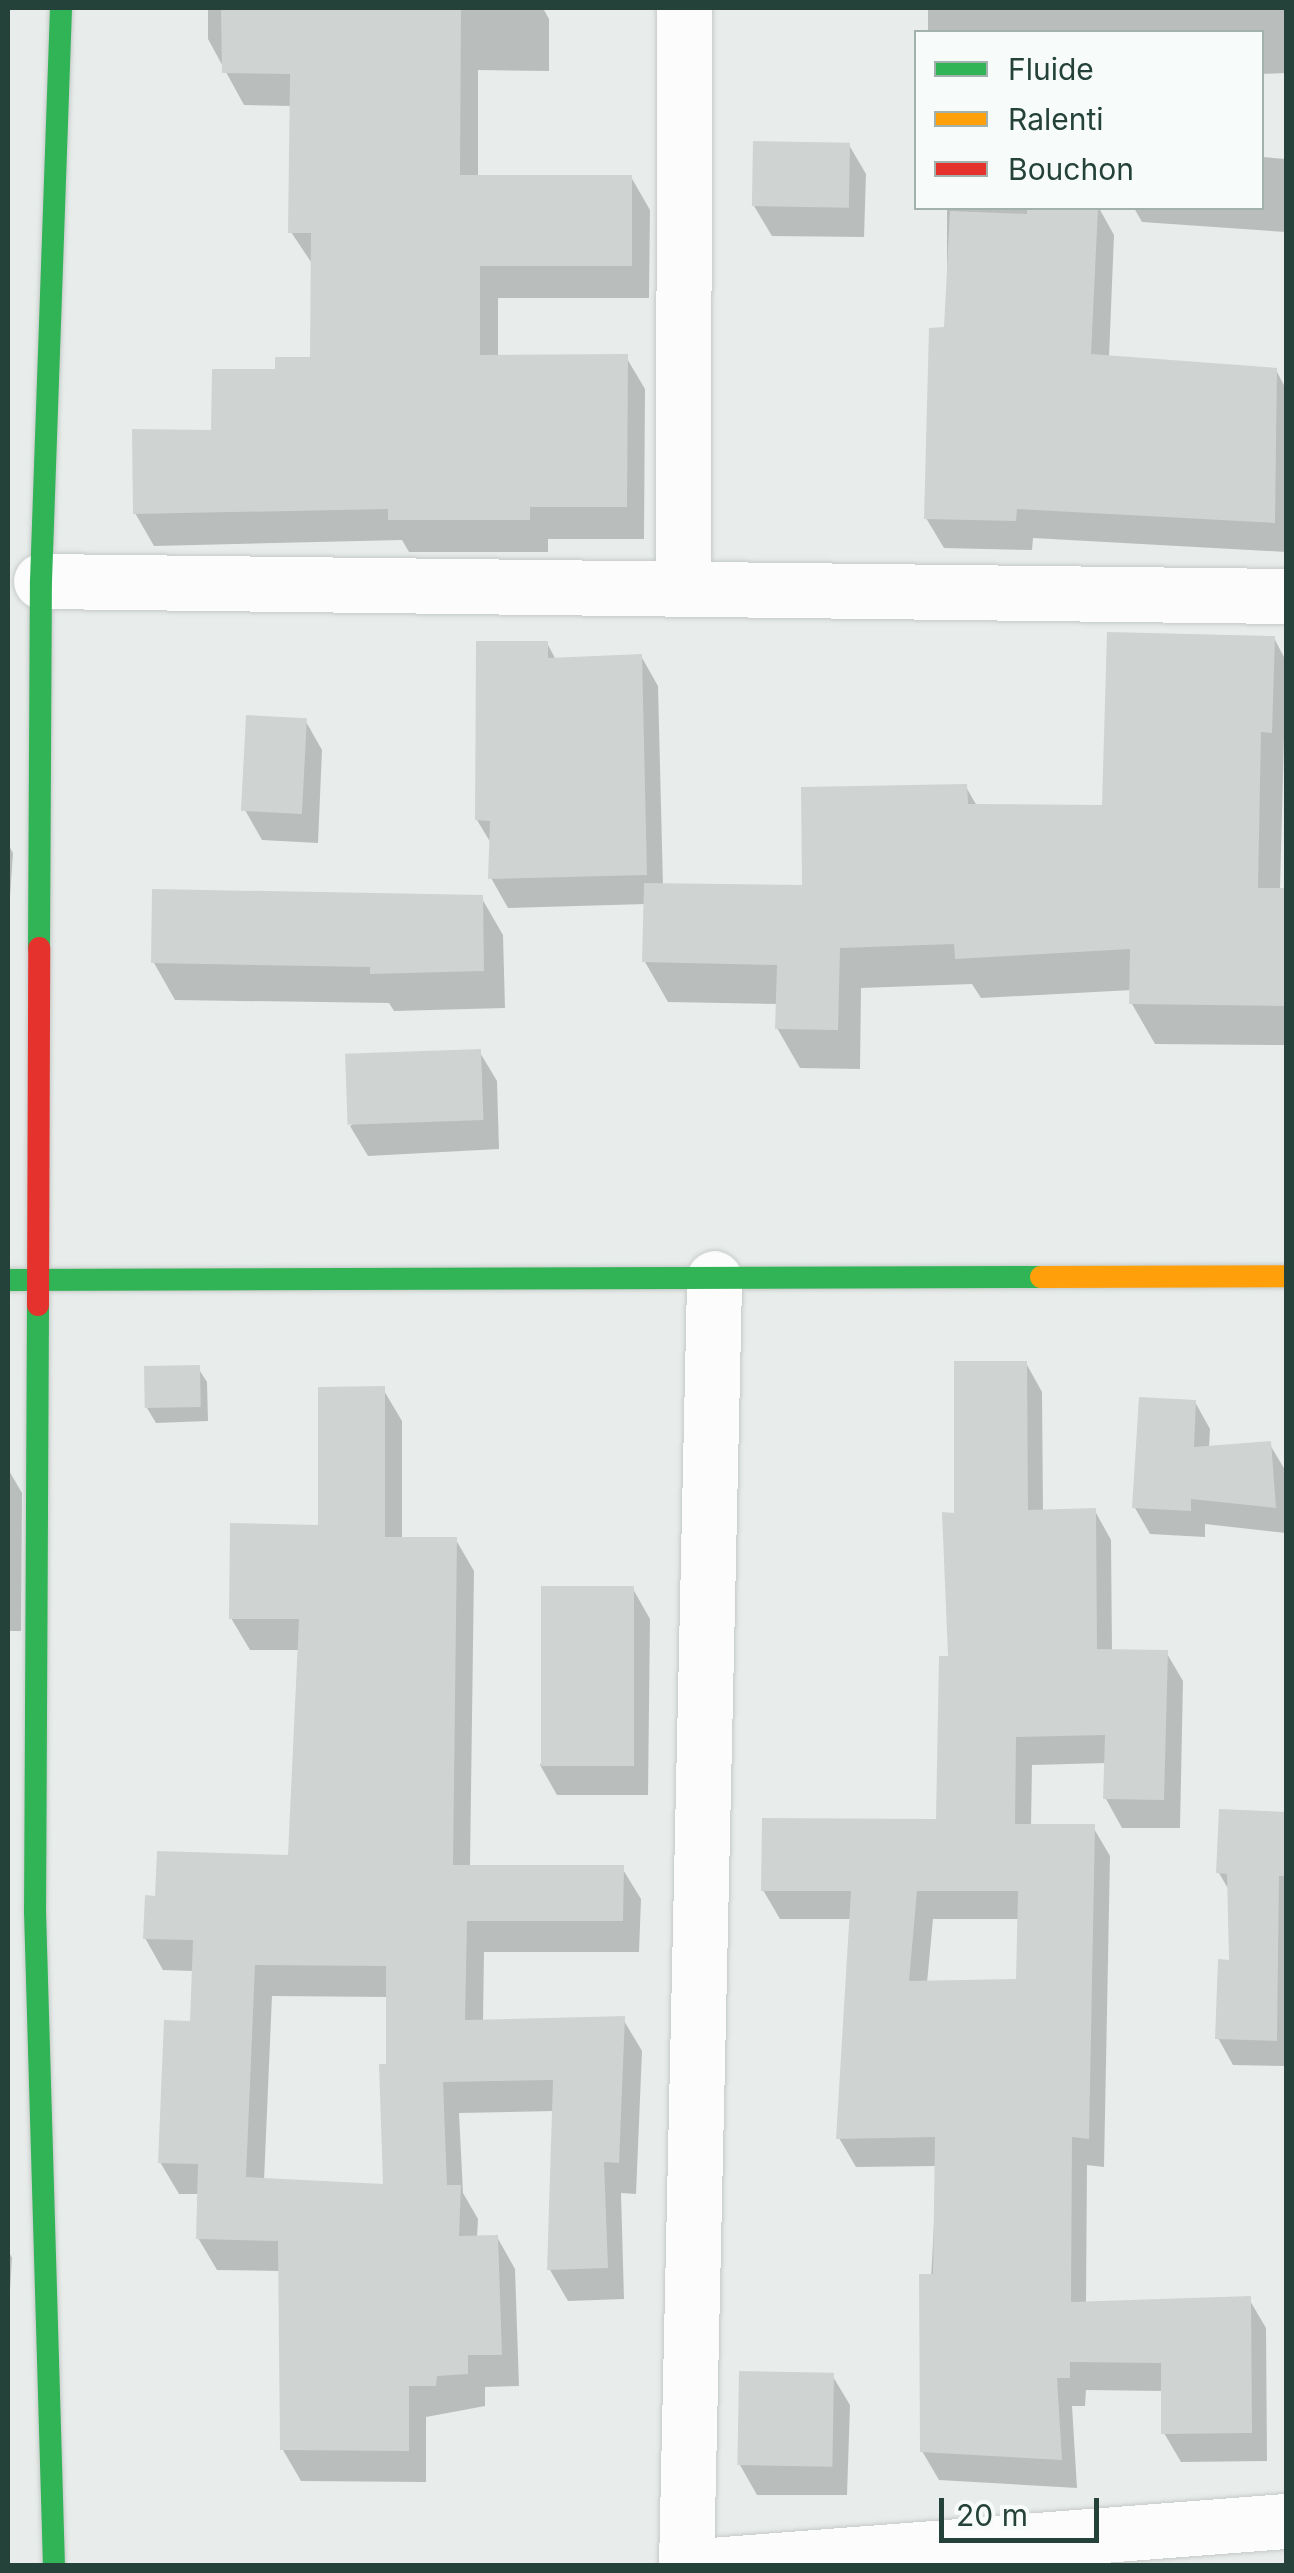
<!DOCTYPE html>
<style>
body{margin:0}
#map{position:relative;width:1294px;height:2573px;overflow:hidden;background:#e8edeb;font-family:Inter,sans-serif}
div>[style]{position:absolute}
.shadow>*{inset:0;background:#0003}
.building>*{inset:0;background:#cfd4d2;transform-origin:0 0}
.roads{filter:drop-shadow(0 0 2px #c5cac8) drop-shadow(0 0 2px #c5cac8)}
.street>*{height:55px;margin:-27.5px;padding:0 27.5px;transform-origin:27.5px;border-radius:27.5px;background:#fcfcfc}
.fast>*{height:22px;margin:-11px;padding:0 11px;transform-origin:11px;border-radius:11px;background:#30b455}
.slow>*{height:22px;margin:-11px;padding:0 11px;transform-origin:11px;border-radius:11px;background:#ff9f0a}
.jam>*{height:22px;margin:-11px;padding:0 11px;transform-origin:11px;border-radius:11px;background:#e5322d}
span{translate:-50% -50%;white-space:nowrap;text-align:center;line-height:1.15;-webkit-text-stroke:10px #f7fbf9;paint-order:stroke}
.frame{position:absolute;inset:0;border:10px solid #24423a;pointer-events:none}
.legend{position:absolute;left:914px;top:30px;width:350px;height:180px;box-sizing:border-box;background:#f7fbf9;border:2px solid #a3b1ad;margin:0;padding:12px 18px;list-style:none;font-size:30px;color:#24423a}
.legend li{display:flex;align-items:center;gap:20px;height:50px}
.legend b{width:50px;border:2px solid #a3b1ad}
.scale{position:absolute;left:939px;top:2498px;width:160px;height:45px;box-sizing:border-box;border:5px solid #24423a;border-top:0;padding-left:12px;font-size:30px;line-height:35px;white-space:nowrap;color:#24423a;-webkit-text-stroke:8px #f7fbf9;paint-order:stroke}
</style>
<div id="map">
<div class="shadow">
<i style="clip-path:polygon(208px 8px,543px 8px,549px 19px,549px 71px,478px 70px,478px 177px,631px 177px,650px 210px,649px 298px,498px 298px,498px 357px,626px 357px,645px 389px,644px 539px,548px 539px,548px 552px,409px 552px,402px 540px,154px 546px,135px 513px,277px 372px,313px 360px,313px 265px,291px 232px,292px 106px,244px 105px,208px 39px)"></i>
<i style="clip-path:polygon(928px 8px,1286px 8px,1286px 73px,1262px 74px,1262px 32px,928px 32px)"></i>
<i style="clip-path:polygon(849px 145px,866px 174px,864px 237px,772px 236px,754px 206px)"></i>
<i style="clip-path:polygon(1262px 157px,1286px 159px,1286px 232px,1142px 222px,1134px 208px,1262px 208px)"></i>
<i style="clip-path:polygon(947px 208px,1099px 208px,1114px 235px,1109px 357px,1276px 370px,1286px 389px,1286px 552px,1033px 538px,1032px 550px,944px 548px,926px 518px,947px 329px)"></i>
<i style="clip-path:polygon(1274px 638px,1286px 661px,1280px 890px,1286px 890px,1286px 1045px,1155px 1044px,1132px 1004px,1132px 990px,981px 998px,972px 984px,861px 988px,860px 1069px,800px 1068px,777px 1028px,778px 1004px,668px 1002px,645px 962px,646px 904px,508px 908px,491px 878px,492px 845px,477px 820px,547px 643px,556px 660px,641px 656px,658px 686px,663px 886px,805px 888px,966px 787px,977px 806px,1105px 808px)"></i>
<i style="clip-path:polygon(305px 720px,322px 750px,318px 843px,262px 840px,245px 810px)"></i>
<i style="clip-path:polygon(8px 844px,13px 853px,8px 928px)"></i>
<i style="clip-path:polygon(481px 897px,503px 935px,505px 1008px,394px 1011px,389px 1003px,175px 1000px,154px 963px)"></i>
<i style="clip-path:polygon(479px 1051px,497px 1081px,499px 1149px,368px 1156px,350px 1126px)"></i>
<i style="clip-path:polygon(evenodd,1026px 1363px,1042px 1392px,1043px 1512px,1095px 1511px,1111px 1540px,1112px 1652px,1166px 1652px,1183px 1681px,1180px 1828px,1122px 1828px,1106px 1799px,1107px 1763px,1032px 1765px,1031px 1826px,1093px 1827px,1110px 1856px,1104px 2167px,1087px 2165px,1086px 2304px,1249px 2299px,1266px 2328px,1267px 2461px,1181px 2462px,1164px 2433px,1164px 2391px,1086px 2390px,1085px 2406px,1072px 2406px,1077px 2488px,939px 2480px,922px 2451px,937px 2166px,856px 2167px,839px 2138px,852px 1919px,780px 1919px,763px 1890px,939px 1822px,957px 1516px,1026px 1363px,933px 1919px,1020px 1919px,1019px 1982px,927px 1983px,933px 1919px)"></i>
<i style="clip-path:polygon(198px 1368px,207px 1382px,208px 1421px,156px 1423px,147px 1408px)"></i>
<i style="clip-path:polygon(evenodd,383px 1389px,402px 1421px,402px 1539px,456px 1540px,474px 1571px,470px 1867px,622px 1868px,641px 1899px,639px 1952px,484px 1952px,483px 2022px,623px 2019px,642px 2051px,636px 2194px,621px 2193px,624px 2299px,568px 2301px,550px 2270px,555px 2111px,459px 2113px,463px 2193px,478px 2219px,477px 2238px,497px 2237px,515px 2269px,519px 2386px,485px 2387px,485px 2406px,426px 2417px,426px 2482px,301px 2481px,283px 2450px,280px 2271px,217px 2270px,198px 2238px,200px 2194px,179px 2194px,160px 2162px,192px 2024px,194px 1971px,163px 1970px,145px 1938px,158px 1899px,291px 1858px,300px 1650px,250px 1650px,231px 1618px,320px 1527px,383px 1389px,272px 1996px,389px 1997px,386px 2186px,264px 2181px,272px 1996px)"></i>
<i style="clip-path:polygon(1195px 1402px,1210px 1429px,1209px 1448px,1269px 1443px,1285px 1470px,1286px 1533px,1205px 1524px,1205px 1537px,1150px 1534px,1135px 1508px)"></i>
<i style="clip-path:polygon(8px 1469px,22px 1493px,21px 1631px,8px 1631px)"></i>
<i style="clip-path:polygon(633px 1589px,650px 1619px,648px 1795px,557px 1795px,540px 1765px)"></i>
<i style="clip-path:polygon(1221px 1812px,1286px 1814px,1286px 2066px,1233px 2065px,1218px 2038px,1231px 1963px,1230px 1892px,1219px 1873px)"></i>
<i style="clip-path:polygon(8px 2250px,12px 2258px,8px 2324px)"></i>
<i style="clip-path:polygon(832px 2375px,850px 2405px,847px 2495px,757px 2495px,740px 2465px)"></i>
</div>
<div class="building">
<i style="clip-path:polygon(221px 8px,461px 8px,460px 175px,632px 175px,632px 266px,480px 266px,480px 355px,628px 354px,627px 507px,530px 507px,530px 520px,388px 520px,388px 509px,133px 514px,132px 429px,211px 430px,212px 369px,275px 369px,275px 357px,310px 357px,311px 233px,288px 233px,290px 74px,222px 73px)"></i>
<i style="left:753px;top:141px;width:97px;height:65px;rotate:1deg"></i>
<i style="clip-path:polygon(1027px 208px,1098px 208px,1091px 354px,1277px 368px,1275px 523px,1017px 509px,1016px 521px,924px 519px,929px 328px,944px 327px,950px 211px,1027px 214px)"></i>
<i style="clip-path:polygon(1107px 632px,1275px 636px,1272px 733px,1261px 732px,1258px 888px,1286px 888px,1286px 1006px,1129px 1004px,1130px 949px,955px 959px,954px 944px,840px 948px,838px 1030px,775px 1029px,777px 965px,642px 962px,644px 883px,802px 885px,801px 787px,967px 784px,968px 804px,1102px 805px)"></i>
<i style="clip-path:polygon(476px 641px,548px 641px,548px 658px,642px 654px,647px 875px,488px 879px,490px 821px,475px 820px)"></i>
<i style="left:246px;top:715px;width:61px;height:96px;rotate:3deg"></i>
<i style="clip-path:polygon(152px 889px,483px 895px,484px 971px,370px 974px,370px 967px,151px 963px)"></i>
<i style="left:481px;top:1049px;width:71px;height:136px;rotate:88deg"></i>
<i style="clip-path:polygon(evenodd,954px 1361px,1027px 1361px,1028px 1510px,1096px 1508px,1097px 1649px,1168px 1650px,1164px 1800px,1103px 1799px,1105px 1735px,1016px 1737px,1015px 1824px,1095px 1824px,1089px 2139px,1072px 2137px,1071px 2302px,1251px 2296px,1252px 2433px,1161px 2434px,1161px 2363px,1070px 2362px,1070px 2378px,1057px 2378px,1062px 2460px,920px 2452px,919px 2274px,933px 2274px,935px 2137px,836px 2139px,851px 1891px,761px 1891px,762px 1818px,936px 1819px,939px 1656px,948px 1656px,942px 1512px,954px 1513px,954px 1361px,917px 1891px,1018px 1891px,1016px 1979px,909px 1981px,917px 1891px)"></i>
<i style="left:200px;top:1365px;width:42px;height:56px;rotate:89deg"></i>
<i style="clip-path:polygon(evenodd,385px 1386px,385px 1537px,457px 1537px,453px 1865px,624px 1865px,623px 1921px,467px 1921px,465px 2020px,625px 2016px,619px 2163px,604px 2162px,608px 2268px,547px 2270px,553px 2080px,443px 2082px,447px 2185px,461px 2185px,459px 2236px,498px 2235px,502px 2355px,468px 2355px,468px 2374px,437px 2376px,436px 2386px,409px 2386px,409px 2451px,280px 2450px,278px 2241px,196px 2239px,198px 2164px,158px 2163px,164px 2020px,190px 2021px,193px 1940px,143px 1939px,145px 1895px,155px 1896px,157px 1851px,288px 1855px,299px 1619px,229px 1619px,230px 1523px,318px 1525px,318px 1387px,385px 1386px,255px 1965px,386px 1966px,386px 2064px,379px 2064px,383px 2184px,246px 2177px,255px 1965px)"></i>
<i style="clip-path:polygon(1139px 1397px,1196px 1400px,1194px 1447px,1271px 1441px,1276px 1508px,1191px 1499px,1191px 1511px,1132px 1508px)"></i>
<i style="left:541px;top:1586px;width:93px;height:180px"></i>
<i style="clip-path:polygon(1219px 1809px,1286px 1812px,1286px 1876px,1279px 1876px,1277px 2041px,1215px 2039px,1218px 1959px,1229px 1960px,1227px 1874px,1216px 1873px)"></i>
<i style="left:739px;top:2371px;width:95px;height:94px;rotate:1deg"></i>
</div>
<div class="roads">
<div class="street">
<i style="left:41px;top:581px;width:1245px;rotate:0.69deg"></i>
<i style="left:683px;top:588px;width:580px;rotate:-89.9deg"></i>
<i style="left:686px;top:2566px;width:1288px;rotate:-88.75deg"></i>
<i style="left:698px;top:2566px;width:590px;rotate:-4.38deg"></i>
</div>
<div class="fast">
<i style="left:39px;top:948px;width:367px;rotate:-89.7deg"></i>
<i style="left:41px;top:581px;width:573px;rotate:-88deg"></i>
<i style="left:8px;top:1280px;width:1033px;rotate:-0.17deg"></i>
<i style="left:38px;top:1305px;width:606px;rotate:90.28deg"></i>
<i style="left:35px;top:1911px;width:655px;rotate:88.34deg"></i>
</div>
<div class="slow">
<i style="left:1041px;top:1277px;width:245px;rotate:-0.2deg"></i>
</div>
<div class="jam">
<i style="left:38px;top:1305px;width:357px;rotate:-89.8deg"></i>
</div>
</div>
<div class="frame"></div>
<ul class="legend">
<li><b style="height:12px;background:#30b455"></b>Fluide</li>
<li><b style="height:12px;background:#ff9f0a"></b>Ralenti</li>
<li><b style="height:12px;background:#e5322d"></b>Bouchon</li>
</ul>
<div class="scale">20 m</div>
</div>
